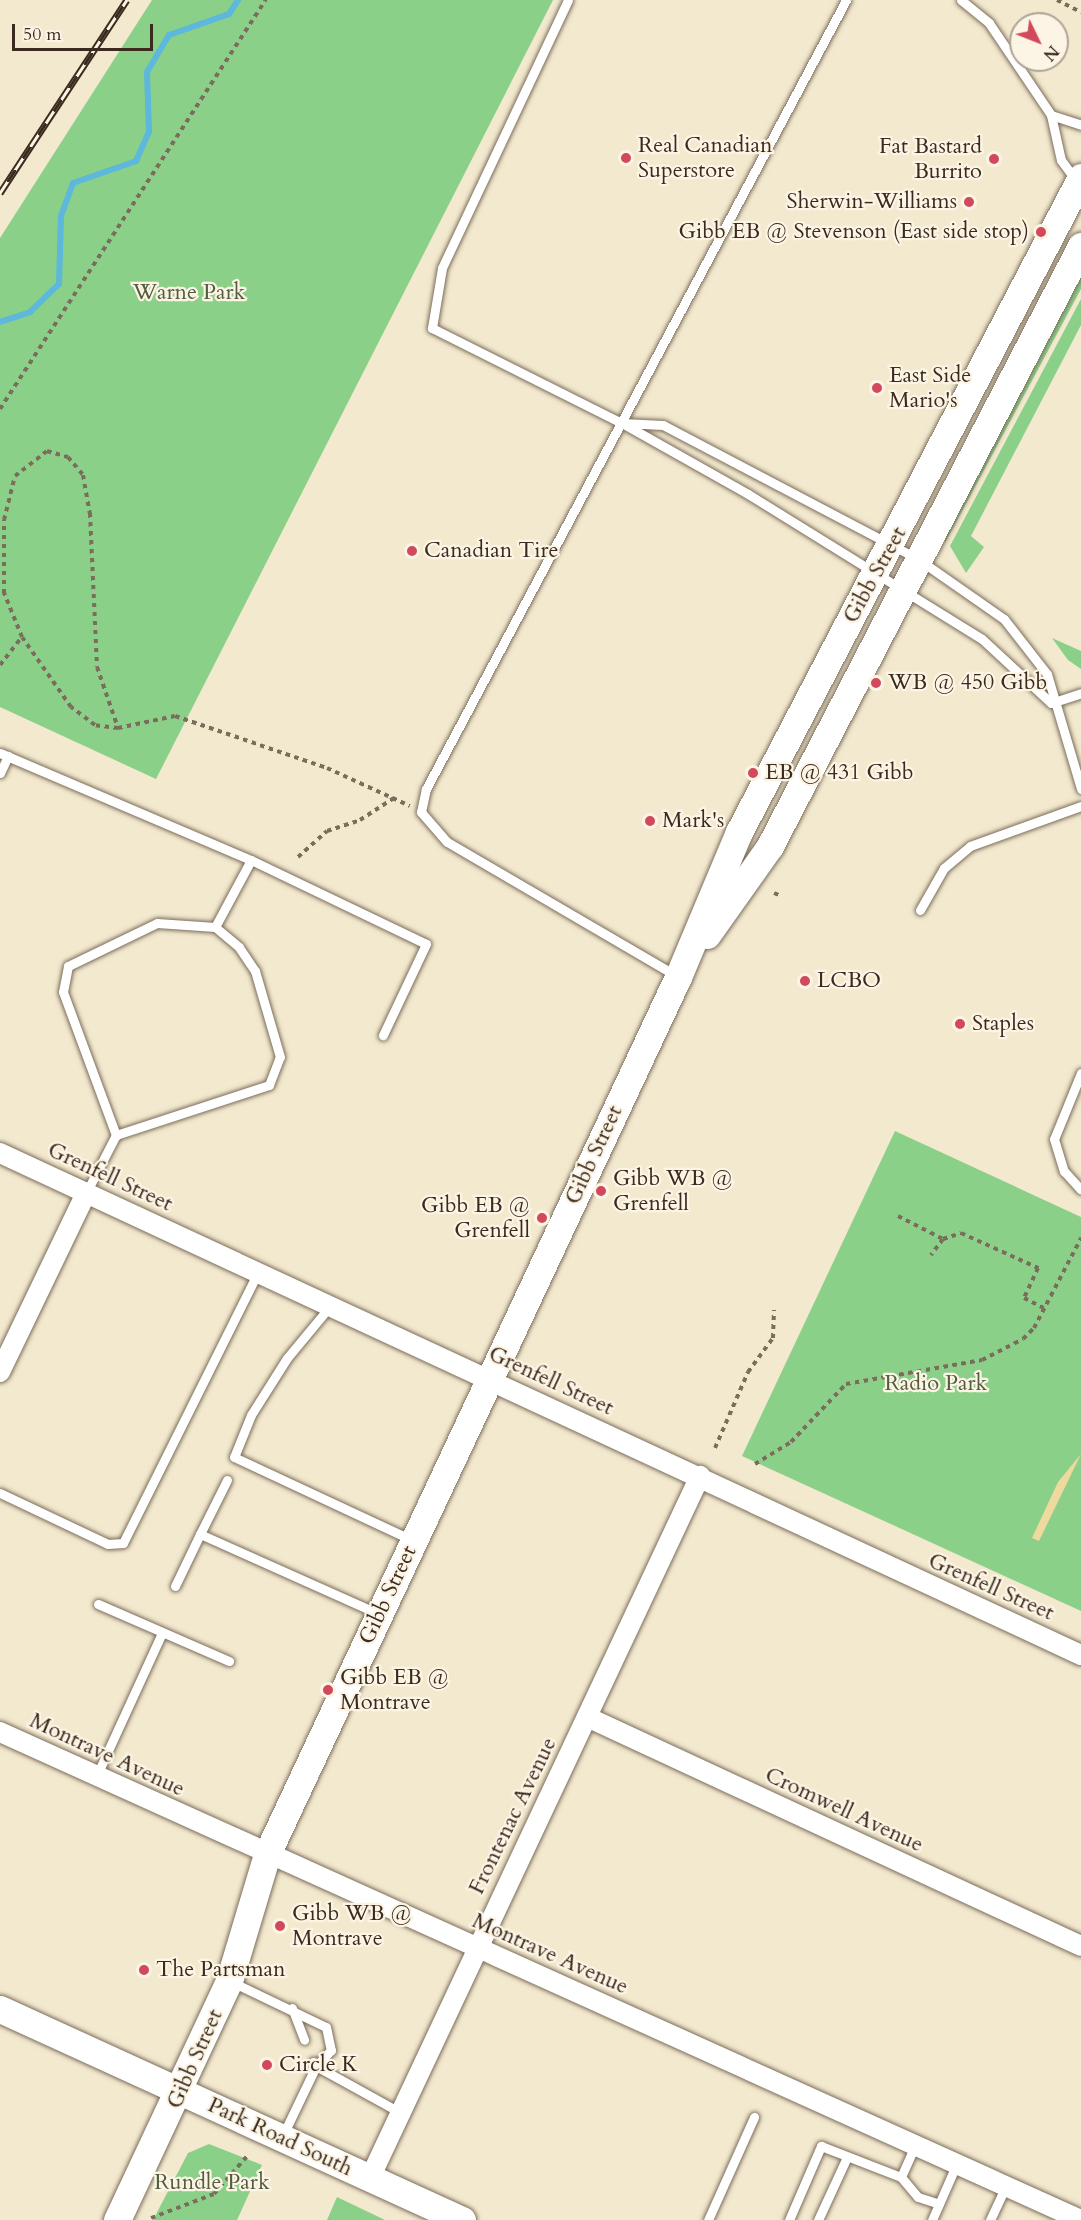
<!DOCTYPE html>
<style>
body{margin:0}
#map{position:relative;width:1081px;height:2220px;overflow:hidden;background:#f3e9ce;font-family:Cardo,serif}
div>[style]{position:absolute}
.green>*{inset:0;background:#8bd089}
.sand>*{inset:0;background:#eeda9e}
.stream>*{height:6px;margin:-3px;padding:0 3px;transform-origin:3px;border-radius:3px;background:#5db8db}
.path>*{height:4px;margin-top:-2px;transform-origin:0;background:repeating-linear-gradient(90deg,#7b6d5c 0 4.5px,transparent 0 9px)}
.roads{filter:drop-shadow(0 0 2px #7b6d5c) drop-shadow(0 0 2px #7b6d5c)}
.service>*{height:9px;margin:-4.5px;padding:0 4.5px;transform-origin:4.5px;border-radius:4.5px;background:#fff}
.minor>*{height:20px;margin:-10px;padding:0 10px;transform-origin:10px;border-radius:10px;background:#fff}
.secondary>*{height:27px;margin:-13.5px;padding:0 13.5px;transform-origin:13.5px;border-radius:13.5px;background:#fff}
.rail>*{height:7px;margin-top:-3.5px;transform-origin:0;background:repeating-linear-gradient(90deg,#fcf5e5 0 14px,#3b2a1e 0 28px);box-sizing:border-box;border-block:2px solid #3b2a1e}
.dots>*{width:16px;height:16px;translate:-50% -50%;box-sizing:border-box;border:3px solid #fcf5e5;border-radius:50%}
span{translate:-50% -50%;white-space:nowrap;text-align:center;line-height:1.15;-webkit-text-stroke:4.5px #fcf5e5;paint-order:stroke}
.poi-label{font-size:22px;color:#3b2a1e}
.left{translate:0 -50%;text-align:left}
.right{translate:-100% -50%;text-align:right}
.park-label{font-size:22px;color:#535c3e}
.street-label{font-size:22px;color:#3b2a1e}
.north{position:absolute;left:1009px;top:12px;width:60px;height:60px;box-sizing:border-box;background:#fcf5e5;border:2px solid #afa495;border-radius:50%;rotate:133deg;font-size:16px;font-weight:700;line-height:24px;text-align:center;color:#3b2a1e}
.north::after{content:'';display:block;margin:auto;width:21px;height:27px;background:#d1495b;clip-path:polygon(50% 0,100% 100%,50% 72%,0 100%)}
.scale{position:absolute;left:12px;top:24px;width:141px;height:27px;box-sizing:border-box;border:3px solid #3b2a1e;border-top:0;padding-left:8px;font-size:18px;line-height:21px;white-space:nowrap;color:#3b2a1e;-webkit-text-stroke:4px #fcf5e5;paint-order:stroke}
</style>
<div id="map">
<div class="green">
<i style="clip-path:polygon(152px 0,553px 0,156px 779px,0 707px,0 238px)"></i>
<i style="clip-path:polygon(1081px 270px,1081px 289px,945px 543px,945px 532px)"></i>
<i style="clip-path:polygon(1081px 299px,1081px 325px,971px 536px,984px 547px,966px 573px,950px 546px)"></i>
<i style="clip-path:polygon(1052px 638px,1081px 651px,1081px 669px,1068px 660px)"></i>
<i style="clip-path:polygon(895px 1131px,1081px 1217px,1081px 1611px,742px 1456px)"></i>
<i style="clip-path:polygon(209px 2144px,262px 2165px,237px 2220px,153px 2220px,188px 2153px)"></i>
<i style="clip-path:polygon(337px 2197px,385px 2220px,327px 2220px)"></i>
</div>
<div class="sand">
<i style="clip-path:polygon(1081px 1454px,1039px 1541px,1032px 1538px,1058px 1482px)"></i>
</div>
<div class="stream">
<i style="left:0;top:322px;width:32px;rotate:-18deg"></i>
<i style="left:30px;top:312px;width:40px;rotate:-44deg"></i>
<i style="left:59px;top:284px;width:68px;rotate:-88.3deg"></i>
<i style="left:61px;top:216px;width:35px;rotate:-70deg"></i>
<i style="left:73px;top:183px;width:67px;rotate:-19.2deg"></i>
<i style="left:136px;top:161px;width:32px;rotate:-66deg"></i>
<i style="left:149px;top:132px;width:60px;rotate:-91.9deg"></i>
<i style="left:147px;top:72px;width:43px;rotate:-59.3deg"></i>
<i style="left:169px;top:35px;width:64px;rotate:-19.3deg"></i>
<i style="left:229px;top:14px;width:17px;rotate:-57deg"></i>
</div>
<div class="path">
<i style="left:1057px;top:0;width:27px;rotate:27deg"></i>
<i style="left:0;top:409px;width:488px;rotate:-57deg"></i>
<i style="left:0;top:665px;width:36px;rotate:-52deg"></i>
<i style="left:118px;top:728px;width:23px;rotate:-173deg"></i>
<i style="left:95px;top:725px;width:30px;rotate:-143deg"></i>
<i style="left:71px;top:707px;width:85px;rotate:-125deg"></i>
<i style="left:22px;top:637px;width:48px;rotate:-112.2deg"></i>
<i style="left:4px;top:593px;width:73px;rotate:-90deg"></i>
<i style="left:4px;top:520px;width:45px;rotate:-76deg"></i>
<i style="left:15px;top:476px;width:41px;rotate:-38deg"></i>
<i style="left:47px;top:451px;width:22px;rotate:16deg"></i>
<i style="left:68px;top:457px;width:23px;rotate:50deg"></i>
<i style="left:83px;top:475px;width:39px;rotate:80deg"></i>
<i style="left:90px;top:513px;width:154px;rotate:87.4deg"></i>
<i style="left:97px;top:667px;width:65px;rotate:71deg"></i>
<i style="left:118px;top:728px;width:58px;rotate:-11.9deg"></i>
<i style="left:175px;top:716px;width:161px;rotate:18.9deg"></i>
<i style="left:327px;top:768px;width:91px;rotate:24.6deg"></i>
<i style="left:298px;top:857px;width:39px;rotate:-42deg"></i>
<i style="left:327px;top:831px;width:35px;rotate:-18deg"></i>
<i style="left:360px;top:820px;width:40px;rotate:-32.9deg"></i>
<i style="left:774px;top:893px;width:8px;rotate:23deg"></i>
<i style="left:898px;top:1216px;width:51px;rotate:27.1deg"></i>
<i style="left:943px;top:1239px;width:20px;rotate:127deg"></i>
<i style="left:943px;top:1239px;width:19px;rotate:-18deg"></i>
<i style="left:961px;top:1233px;width:85px;rotate:24.4deg"></i>
<i style="left:1038px;top:1268px;width:33px;rotate:115deg"></i>
<i style="left:1024px;top:1298px;width:22px;rotate:27deg"></i>
<i style="left:715px;top:1448px;width:83px;rotate:-66.5deg"></i>
<i style="left:748px;top:1372px;width:42px;rotate:-53.7deg"></i>
<i style="left:773px;top:1338px;width:28px;rotate:-88deg"></i>
<i style="left:755px;top:1464px;width:42px;rotate:-31.4deg"></i>
<i style="left:791px;top:1442px;width:80px;rotate:-46.5deg"></i>
<i style="left:846px;top:1384px;width:138px;rotate:-10deg"></i>
<i style="left:982px;top:1360px;width:46px;rotate:-27.1deg"></i>
<i style="left:1023px;top:1339px;width:16px;rotate:-45deg"></i>
<i style="left:1034px;top:1328px;width:102px;rotate:-62.4deg"></i>
<i style="left:151px;top:2218px;width:67px;rotate:-20.9deg"></i>
<i style="left:214px;top:2194px;width:52px;rotate:-48.9deg"></i>
</div>
<div class="roads">
<div class="service">
<i style="left:568px;top:0;width:296px;rotate:115.2deg"></i>
<i style="left:442px;top:268px;width:61px;rotate:99.5deg"></i>
<i style="left:432px;top:328px;width:212px;rotate:26.6deg"></i>
<i style="left:622px;top:423px;width:145px;rotate:29.4deg"></i>
<i style="left:748px;top:494px;width:275px;rotate:31.8deg"></i>
<i style="left:982px;top:639px;width:94px;rotate:42.8deg"></i>
<i style="left:961px;top:0;width:36px;rotate:39deg"></i>
<i style="left:989px;top:23px;width:111px;rotate:56deg"></i>
<i style="left:1051px;top:115px;width:46px;rotate:77.5deg"></i>
<i style="left:1061px;top:160px;width:24px;rotate:54deg"></i>
<i style="left:1051px;top:115px;width:32px;rotate:18deg"></i>
<i style="left:622px;top:423px;width:41px;rotate:2.8deg"></i>
<i style="left:663px;top:425px;width:288px;rotate:27.7deg"></i>
<i style="left:918px;top:559px;width:105px;rotate:34.9deg"></i>
<i style="left:1004px;top:619px;width:70px;rotate:52deg"></i>
<i style="left:1047px;top:674px;width:120px;rotate:73.5deg"></i>
<i style="left:1051px;top:703px;width:32px;rotate:-18deg"></i>
<i style="left:0;top:753px;width:273px;rotate:23.1deg"></i>
<i style="left:251px;top:860px;width:76px;rotate:118.2deg"></i>
<i style="left:0;top:773px;width:19px;rotate:-65deg"></i>
<i style="left:251px;top:860px;width:194px;rotate:25.6deg"></i>
<i style="left:426px;top:944px;width:101px;rotate:115.3deg"></i>
<i style="left:920px;top:910px;width:48px;rotate:-60.3deg"></i>
<i style="left:944px;top:868px;width:34px;rotate:-40deg"></i>
<i style="left:970px;top:846px;width:118px;rotate:-19.8deg"></i>
<i style="left:675px;top:975px;width:264px;rotate:-149.7deg"></i>
<i style="left:447px;top:842px;width:40px;rotate:-131deg"></i>
<i style="left:421px;top:812px;width:24px;rotate:-78deg"></i>
<i style="left:426px;top:789px;width:894px;rotate:-61.97deg"></i>
<i style="left:1081px;top:1073px;width:71px;rotate:112.2deg"></i>
<i style="left:1054px;top:1139px;width:34px;rotate:73deg"></i>
<i style="left:1064px;top:1171px;width:25px;rotate:48deg"></i>
<i style="left:86px;top:1193px;width:65px;rotate:-62.7deg"></i>
<i style="left:116px;top:1135px;width:161px;rotate:-18.1deg"></i>
<i style="left:269px;top:1085px;width:30px;rotate:-69deg"></i>
<i style="left:280px;top:1057px;width:90px;rotate:-106.2deg"></i>
<i style="left:255px;top:971px;width:29px;rotate:-124deg"></i>
<i style="left:239px;top:947px;width:31px;rotate:-140deg"></i>
<i style="left:215px;top:927px;width:58px;rotate:-176.1deg"></i>
<i style="left:157px;top:923px;width:99px;rotate:154.2deg"></i>
<i style="left:68px;top:966px;width:26px;rotate:101deg"></i>
<i style="left:63px;top:992px;width:153px;rotate:69.7deg"></i>
<i style="left:331px;top:1305px;width:69px;rotate:129.7deg"></i>
<i style="left:287px;top:1358px;width:67px;rotate:122.3deg"></i>
<i style="left:251px;top:1415px;width:45px;rotate:112deg"></i>
<i style="left:234px;top:1457px;width:196px;rotate:25deg"></i>
<i style="left:227px;top:1480px;width:60px;rotate:116.6deg"></i>
<i style="left:200px;top:1534px;width:194px;rotate:24.1deg"></i>
<i style="left:0;top:1493px;width:119px;rotate:25.3deg"></i>
<i style="left:108px;top:1544px;width:15px;rotate:-4deg"></i>
<i style="left:123px;top:1543px;width:303px;rotate:-63.5deg"></i>
<i style="left:175px;top:1586px;width:58px;rotate:-64.3deg"></i>
<i style="left:98px;top:1604px;width:143px;rotate:23.5deg"></i>
<i style="left:96px;top:1777px;width:158px;rotate:-65.4deg"></i>
<i style="left:232px;top:1982px;width:104px;rotate:25.6deg"></i>
<i style="left:326px;top:2027px;width:24px;rotate:78deg"></i>
<i style="left:331px;top:2050px;width:22px;rotate:133deg"></i>
<i style="left:316px;top:2066px;width:5px;rotate:-127deg"></i>
<i style="left:292px;top:2008px;width:34px;rotate:69deg"></i>
<i style="left:282px;top:2137px;width:79px;rotate:-64.4deg"></i>
<i style="left:316px;top:2066px;width:97px;rotate:28.9deg"></i>
<i style="left:901px;top:2177px;width:26px;rotate:50deg"></i>
<i style="left:918px;top:2197px;width:22px;rotate:18deg"></i>
<i style="left:708px;top:2220px;width:113px;rotate:-65.9deg"></i>
<i style="left:789px;top:2220px;width:81px;rotate:-66.6deg"></i>
<i style="left:821px;top:2146px;width:86px;rotate:21.2deg"></i>
<i style="left:901px;top:2177px;width:36px;rotate:-66deg"></i>
<i style="left:818px;top:2220px;width:69px;rotate:-65.3deg"></i>
<i style="left:932px;top:2220px;width:62px;rotate:-66.3deg"></i>
<i style="left:990px;top:2220px;width:38px;rotate:-65deg"></i>
</div>
<div class="minor">
<i style="left:0;top:1153px;width:1192px;rotate:24.91deg"></i>
<i style="left:0;top:1372px;width:199px;rotate:-64.3deg"></i>
<i style="left:587px;top:1717px;width:544px;rotate:24.87deg"></i>
<i style="left:0;top:1732px;width:1186px;rotate:24.3deg"></i>
<i style="left:370px;top:2178px;width:776px;rotate:-64.82deg"></i>
</div>
<div class="secondary">
<i style="left:707px;top:935px;width:109px;rotate:-54.7deg"></i>
<i style="left:770px;top:846px;width:676px;rotate:-62.6deg"></i>
<i style="left:0;top:2009px;width:508px;rotate:24.55deg"></i>
<i style="left:117px;top:2220px;width:264px;rotate:-64.9deg"></i>
<i style="left:229px;top:1981px;width:133px;rotate:-73.3deg"></i>
<i style="left:267px;top:1854px;width:969px;rotate:-64.89deg"></i>
<i style="left:678px;top:977px;width:157px;rotate:-67.2deg"></i>
<i style="left:739px;top:832px;width:739px;rotate:-62.43deg"></i>
</div>
</div>
<div class="rail">
<i style="left:0;top:193px;width:231px;rotate:-56.7deg"></i>
</div>
<div class="dots">
<i style="left:626px;top:158px;background:#d1495b"></i>
<i style="left:994px;top:159px;background:#d1495b"></i>
<i style="left:969px;top:202px;background:#d1495b"></i>
<i style="left:1041px;top:232px;background:#d1495b"></i>
<i style="left:877px;top:388px;background:#d1495b"></i>
<i style="left:412px;top:551px;background:#d1495b"></i>
<i style="left:876px;top:683px;background:#d1495b"></i>
<i style="left:753px;top:773px;background:#d1495b"></i>
<i style="left:650px;top:821px;background:#d1495b"></i>
<i style="left:805px;top:981px;background:#d1495b"></i>
<i style="left:960px;top:1024px;background:#d1495b"></i>
<i style="left:601px;top:1191px;background:#d1495b"></i>
<i style="left:542px;top:1218px;background:#d1495b"></i>
<i style="left:328px;top:1690px;background:#d1495b"></i>
<i style="left:280px;top:1926px;background:#d1495b"></i>
<i style="left:144px;top:1970px;background:#d1495b"></i>
<i style="left:267px;top:2065px;background:#d1495b"></i>
</div>
<div class="poi-label">
<span class="left" style="left:638px;top:158px">Real Canadian<br>Superstore</span>
<span class="right" style="left:982px;top:159px">Fat Bastard<br>Burrito</span>
<span class="right" style="left:957px;top:202px">Sherwin-Williams</span>
<span class="right" style="left:1029px;top:232px">Gibb EB @ Stevenson (East side stop)</span>
<span class="left" style="left:889px;top:388px">East Side<br>Mario's</span>
<span class="left" style="left:424px;top:551px">Canadian Tire</span>
<span class="left" style="left:888px;top:683px">WB @ 450 Gibb</span>
<span class="left" style="left:765px;top:773px">EB @ 431 Gibb</span>
<span class="left" style="left:662px;top:821px">Mark's</span>
<span class="left" style="left:817px;top:981px">LCBO</span>
<span class="left" style="left:972px;top:1024px">Staples</span>
<span class="left" style="left:613px;top:1191px">Gibb WB @<br>Grenfell</span>
<span class="right" style="left:530px;top:1218px">Gibb EB @<br>Grenfell</span>
<span class="left" style="left:340px;top:1690px">Gibb EB @<br>Montrave</span>
<span class="left" style="left:292px;top:1926px">Gibb WB @<br>Montrave</span>
<span class="left" style="left:156px;top:1970px">The Partsman</span>
<span class="left" style="left:279px;top:2065px">Circle K</span>
</div>
<div class="park-label">
<span style="left:189px;top:293px">Warne Park</span>
<span style="left:936px;top:1384px">Radio Park</span>
<span style="left:212px;top:2183px">Rundle Park</span>
</div>
<div class="street-label">
<span style="left:875px;top:575px;rotate:-61deg">Gibb Street</span>
<span style="left:594px;top:1155px;rotate:-65deg">Gibb Street</span>
<span style="left:110px;top:1177px;rotate:25deg">Grenfell Street</span>
<span style="left:551px;top:1381px;rotate:25deg">Grenfell Street</span>
<span style="left:991px;top:1587px;rotate:24deg">Grenfell Street</span>
<span style="left:388px;top:1595px;rotate:-65deg">Gibb Street</span>
<span style="left:107px;top:1755px;rotate:25deg">Montrave Avenue</span>
<span style="left:844px;top:1810px;rotate:25deg">Cromwell Avenue</span>
<span style="left:513px;top:1816px;rotate:-64deg">Frontenac Avenue</span>
<span style="left:550px;top:1954px;rotate:24deg">Montrave Avenue</span>
<span style="left:195px;top:2059px;rotate:-66deg">Gibb Street</span>
<span style="left:280px;top:2137px;rotate:25deg">Park Road South</span>
</div>
<div class="north">N</div>
<div class="scale">50 m</div>
</div>
